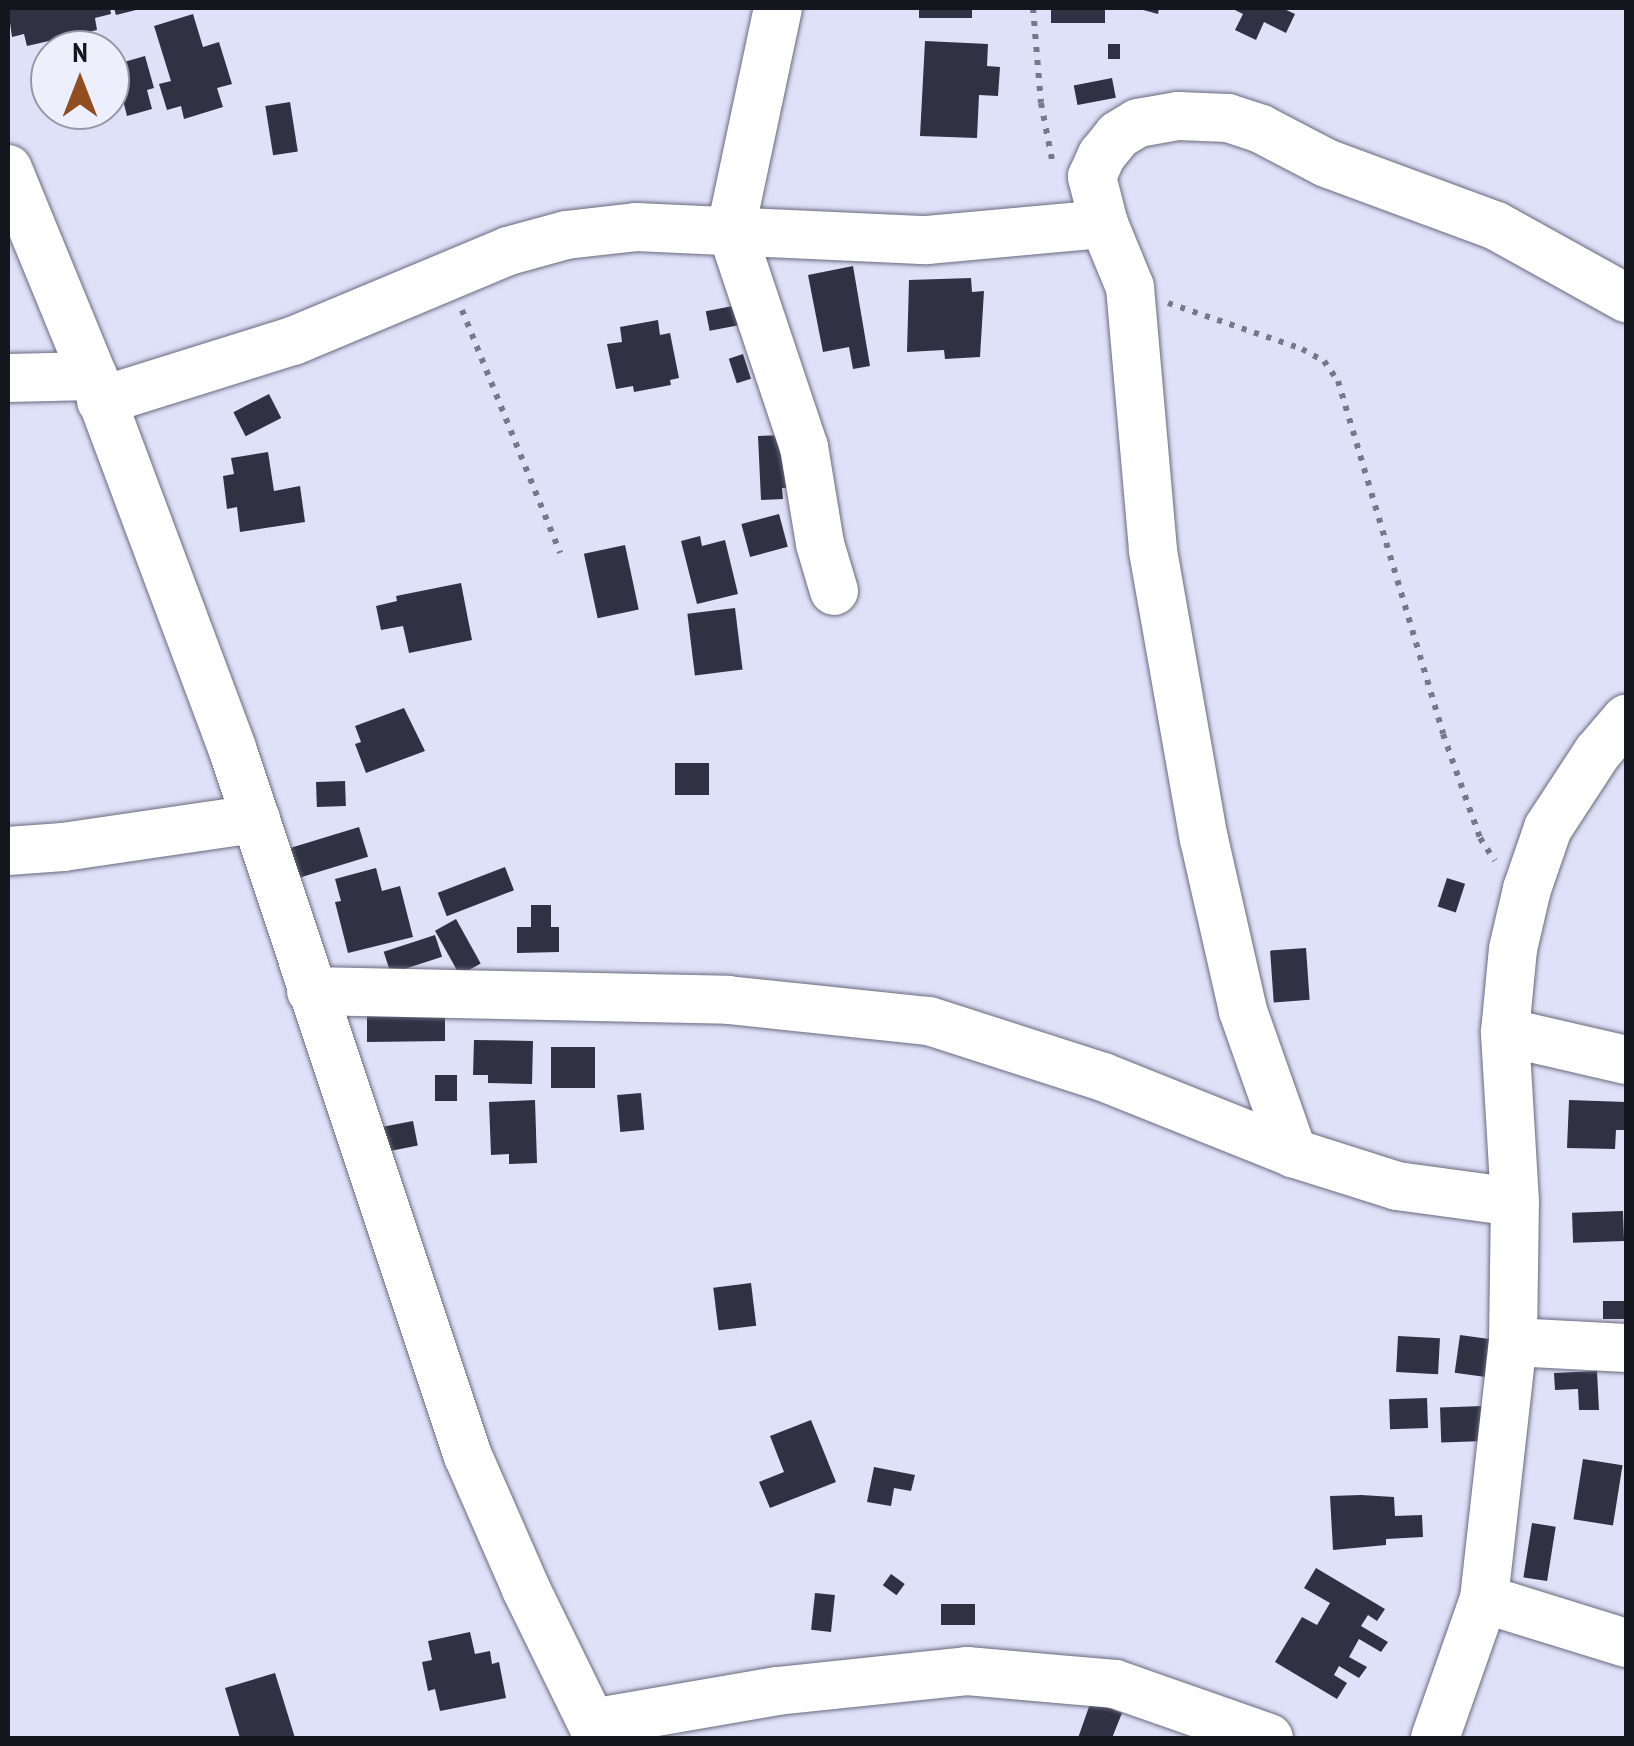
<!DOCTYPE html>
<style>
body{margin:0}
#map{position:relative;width:1634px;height:1746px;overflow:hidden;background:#dfe1f8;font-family:"PT Sans Narrow",sans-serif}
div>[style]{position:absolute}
.building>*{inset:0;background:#303143;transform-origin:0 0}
.path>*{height:6px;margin-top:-3px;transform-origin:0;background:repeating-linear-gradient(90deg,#787988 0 5px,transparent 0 13px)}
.roads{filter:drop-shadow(0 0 2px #686a7e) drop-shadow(0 0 2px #686a7e)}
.minor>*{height:48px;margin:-24px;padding:0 24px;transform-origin:24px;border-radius:24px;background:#fff}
span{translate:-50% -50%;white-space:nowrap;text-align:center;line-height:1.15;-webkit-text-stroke:10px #eeeffd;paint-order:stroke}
.frame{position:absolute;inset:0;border:10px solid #15161d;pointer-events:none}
.north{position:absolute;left:30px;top:30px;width:100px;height:100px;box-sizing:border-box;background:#eeeffd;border:2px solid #9798a3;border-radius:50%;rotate:0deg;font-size:28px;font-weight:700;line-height:40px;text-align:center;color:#15161d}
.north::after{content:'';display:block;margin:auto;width:35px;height:45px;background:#914d20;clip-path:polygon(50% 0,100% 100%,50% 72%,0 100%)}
</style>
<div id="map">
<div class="building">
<i style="clip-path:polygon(8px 8px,110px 8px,111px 14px,95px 18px,97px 30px,27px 46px,24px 34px,12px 37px)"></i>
<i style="clip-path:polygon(114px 8px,140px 8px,140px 9px,116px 15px)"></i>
<i style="left:919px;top:8px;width:53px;height:10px"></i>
<i style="left:1051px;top:8px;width:54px;height:15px"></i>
<i style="clip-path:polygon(1136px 8px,1159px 8px,1158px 14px)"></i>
<i style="clip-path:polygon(1231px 8px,1282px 8px,1295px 14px,1286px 33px,1264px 22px,1256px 40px,1235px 30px,1243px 14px)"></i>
<i style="clip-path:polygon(193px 14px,203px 47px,219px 42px,232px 84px,217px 88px,223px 107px,184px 119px,181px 106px,167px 110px,159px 84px,171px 81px,154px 26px)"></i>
<i style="clip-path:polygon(925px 41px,988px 44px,987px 66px,1000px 67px,998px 96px,979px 95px,977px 138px,920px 136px)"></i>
<i style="left:1108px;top:44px;width:12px;height:15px"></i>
<i style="clip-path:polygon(145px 56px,154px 88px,147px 90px,152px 109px,127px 116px,122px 96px,111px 99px,110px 66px)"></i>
<i style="left:1112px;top:78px;width:20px;height:39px;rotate:79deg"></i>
<i style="left:290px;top:102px;width:50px;height:25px;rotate:81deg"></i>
<i style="clip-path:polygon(853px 266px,870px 366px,853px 369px,849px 347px,823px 352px,808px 275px)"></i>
<i style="clip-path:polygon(971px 278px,972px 292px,984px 291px,980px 357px,945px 359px,944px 350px,907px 352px,909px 280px)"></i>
<i style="left:748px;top:303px;width:20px;height:43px;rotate:79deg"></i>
<i style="clip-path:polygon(658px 320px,660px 335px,670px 333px,679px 378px,670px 380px,671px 385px,634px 392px,633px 386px,616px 389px,607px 344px,622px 342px,620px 327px)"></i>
<i style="left:743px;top:354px;width:26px;height:15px;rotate:72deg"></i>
<i style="left:269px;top:394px;width:27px;height:40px;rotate:63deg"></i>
<i style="clip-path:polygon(788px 435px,790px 488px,782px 488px,783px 499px,761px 500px,758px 436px)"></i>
<i style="clip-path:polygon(268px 452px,274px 491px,300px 486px,305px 522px,240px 532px,237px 507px,227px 509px,223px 476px,234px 474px,231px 458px)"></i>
<i style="left:779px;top:514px;width:34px;height:39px;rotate:75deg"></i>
<i style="clip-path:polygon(700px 536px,702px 546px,725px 540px,738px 594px,697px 604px,681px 541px)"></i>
<i style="left:625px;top:545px;width:66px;height:42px;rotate:78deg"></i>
<i style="clip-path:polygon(461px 583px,472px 640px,409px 653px,403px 626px,381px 630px,376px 606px,397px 601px,396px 596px)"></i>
<i style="left:735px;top:608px;width:62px;height:48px;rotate:83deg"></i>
<i style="clip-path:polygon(404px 708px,425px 751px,366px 773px,355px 744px,361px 742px,355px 726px)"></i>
<i style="left:675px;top:763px;width:34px;height:32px"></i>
<i style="left:345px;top:781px;width:25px;height:29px;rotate:88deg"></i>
<i style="left:359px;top:827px;width:31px;height:77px;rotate:73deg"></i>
<i style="left:505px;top:867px;width:25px;height:72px;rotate:69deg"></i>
<i style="clip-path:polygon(376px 868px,382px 891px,400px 886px,413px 937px,348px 953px,335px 902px,341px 901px,335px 879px)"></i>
<i style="left:1447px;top:878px;width:19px;height:30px;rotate:18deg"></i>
<i style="clip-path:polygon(531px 905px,551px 905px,551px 927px,559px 927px,559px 952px,517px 953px,517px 927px,531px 927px)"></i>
<i style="left:456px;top:919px;width:51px;height:24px;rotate:61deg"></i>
<i style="left:435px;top:935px;width:23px;height:54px;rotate:72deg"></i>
<i style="left:1306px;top:948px;width:52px;height:36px;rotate:86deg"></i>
<i style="clip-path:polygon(445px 1001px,445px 1041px,367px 1042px,367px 1013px)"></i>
<i style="clip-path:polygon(474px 1040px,533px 1041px,532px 1084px,488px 1083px,488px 1075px,473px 1075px)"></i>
<i style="left:595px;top:1047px;width:41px;height:44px;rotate:90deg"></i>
<i style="left:435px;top:1075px;width:22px;height:26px"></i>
<i style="left:641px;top:1093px;width:37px;height:24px;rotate:85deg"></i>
<i style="clip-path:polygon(535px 1100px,537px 1163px,509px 1164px,509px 1154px,491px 1155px,489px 1102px)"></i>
<i style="clip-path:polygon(1569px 1100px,1626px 1102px,1624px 1130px,1616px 1130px,1615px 1149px,1567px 1148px)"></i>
<i style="left:413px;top:1121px;width:25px;height:32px;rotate:79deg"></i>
<i style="left:1623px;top:1211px;width:30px;height:51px;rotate:88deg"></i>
<i style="left:751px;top:1283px;width:43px;height:38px;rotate:83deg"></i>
<i style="left:1603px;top:1301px;width:23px;height:18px"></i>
<i style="left:1460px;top:1335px;width:35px;height:38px;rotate:8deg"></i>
<i style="left:1398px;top:1336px;width:42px;height:36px;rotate:3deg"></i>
<i style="clip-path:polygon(1597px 1371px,1599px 1410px,1579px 1410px,1578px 1389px,1555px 1390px,1554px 1373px)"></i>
<i style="left:1427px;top:1398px;width:30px;height:38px;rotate:88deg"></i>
<i style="left:1483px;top:1406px;width:35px;height:43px;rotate:88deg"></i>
<i style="clip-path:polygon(811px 1420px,836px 1482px,770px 1508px,759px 1482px,784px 1472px,770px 1436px)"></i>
<i style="left:1583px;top:1459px;width:40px;height:61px;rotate:9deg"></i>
<i style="clip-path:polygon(874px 1467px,915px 1475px,911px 1491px,894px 1488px,891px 1506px,867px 1502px)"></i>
<i style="clip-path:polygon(1361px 1495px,1394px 1497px,1395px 1516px,1422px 1515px,1423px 1537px,1386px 1539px,1386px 1545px,1333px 1550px,1330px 1496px)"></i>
<i style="left:1532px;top:1523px;width:24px;height:55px;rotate:9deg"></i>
<i style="clip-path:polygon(1316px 1568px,1385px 1609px,1377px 1621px,1368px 1615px,1361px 1626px,1388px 1642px,1381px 1652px,1359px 1639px,1349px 1657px,1367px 1667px,1359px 1678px,1339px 1666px,1334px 1675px,1347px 1683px,1337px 1699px,1275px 1662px,1302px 1617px,1317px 1625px,1330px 1603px,1304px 1588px)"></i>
<i style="left:891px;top:1574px;width:17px;height:14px;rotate:36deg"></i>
<i style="left:815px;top:1593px;width:20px;height:37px;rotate:6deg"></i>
<i style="left:941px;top:1604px;width:34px;height:21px"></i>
<i style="clip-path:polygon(470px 1632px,475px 1654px,490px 1651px,492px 1664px,499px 1662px,506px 1698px,440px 1711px,435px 1689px,428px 1691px,422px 1662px,432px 1660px,428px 1641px)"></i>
<i style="clip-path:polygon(275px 1673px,295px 1738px,240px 1738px,225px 1688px)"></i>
<i style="clip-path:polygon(1091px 1701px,1122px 1713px,1112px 1738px,1078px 1738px)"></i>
</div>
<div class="path">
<i style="left:1033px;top:8px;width:95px;rotate:85.2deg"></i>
<i style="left:1041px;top:103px;width:63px;rotate:79deg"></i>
<i style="left:1168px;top:303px;width:142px;rotate:18.9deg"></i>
<i style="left:1302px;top:349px;width:25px;rotate:29deg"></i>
<i style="left:1324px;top:361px;width:24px;rotate:55deg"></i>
<i style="left:1338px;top:381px;width:368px;rotate:73.4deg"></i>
<i style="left:1443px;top:734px;width:110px;rotate:70.4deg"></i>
<i style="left:1480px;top:838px;width:27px;rotate:57deg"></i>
<i style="left:462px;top:310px;width:262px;rotate:68deg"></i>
</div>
<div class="roads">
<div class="minor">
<i style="left:778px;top:8px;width:226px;rotate:102deg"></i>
<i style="left:731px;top:229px;width:230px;rotate:71.5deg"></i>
<i style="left:804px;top:447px;width:98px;rotate:80.6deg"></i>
<i style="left:820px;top:544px;width:49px;rotate:73.4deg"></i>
<i style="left:8px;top:169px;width:224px;rotate:67.7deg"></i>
<i style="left:93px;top:376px;width:397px;rotate:69.5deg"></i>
<i style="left:232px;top:748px;width:746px;rotate:71.57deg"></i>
<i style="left:468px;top:1456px;width:145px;rotate:66.4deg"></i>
<i style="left:526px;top:1589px;width:166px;rotate:63.9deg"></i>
<i style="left:1104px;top:224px;width:68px;rotate:67.6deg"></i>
<i style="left:1130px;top:287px;width:265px;rotate:85deg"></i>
<i style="left:1153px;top:551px;width:292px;rotate:80deg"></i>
<i style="left:1204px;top:839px;width:176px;rotate:77.2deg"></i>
<i style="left:1243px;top:1011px;width:151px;rotate:70.6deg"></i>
<i style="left:8px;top:378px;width:85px;rotate:-1.3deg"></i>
<i style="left:101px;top:401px;width:201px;rotate:-17.4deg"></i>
<i style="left:293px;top:341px;width:233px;rotate:-22.7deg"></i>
<i style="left:508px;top:251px;width:60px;rotate:-15.4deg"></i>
<i style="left:566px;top:235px;width:70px;rotate:-6.5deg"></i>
<i style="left:636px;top:227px;width:291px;rotate:2.6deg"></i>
<i style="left:927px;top:240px;width:178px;rotate:-5.2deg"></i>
<i style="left:1104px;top:224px;width:49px;rotate:-104.3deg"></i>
<i style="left:1092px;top:177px;width:24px;rotate:-66deg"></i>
<i style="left:1102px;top:155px;width:26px;rotate:-51deg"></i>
<i style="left:1118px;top:135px;width:23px;rotate:-31deg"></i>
<i style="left:1138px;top:123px;width:41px;rotate:-9.9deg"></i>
<i style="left:1178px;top:116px;width:50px;rotate:2.3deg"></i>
<i style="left:1228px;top:118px;width:35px;rotate:18deg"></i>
<i style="left:1261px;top:129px;width:73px;rotate:27.6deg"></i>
<i style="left:1326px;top:163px;width:181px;rotate:20.3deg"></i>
<i style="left:1496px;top:226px;width:149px;rotate:29deg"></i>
<i style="left:8px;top:851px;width:55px;rotate:-4.2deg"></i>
<i style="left:63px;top:847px;width:195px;rotate:-8.3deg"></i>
<i style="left:311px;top:991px;width:417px;rotate:1.2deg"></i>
<i style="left:728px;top:1000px;width:202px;rotate:6deg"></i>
<i style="left:929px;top:1021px;width:183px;rotate:17.8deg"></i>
<i style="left:1103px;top:1077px;width:205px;rotate:21.8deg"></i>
<i style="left:1293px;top:1153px;width:109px;rotate:17.6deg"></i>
<i style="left:1397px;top:1186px;width:119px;rotate:7.7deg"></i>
<i style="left:1505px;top:1032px;width:124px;rotate:13deg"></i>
<i style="left:1513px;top:1342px;width:113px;rotate:3deg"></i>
<i style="left:1484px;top:1599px;width:149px;rotate:17.2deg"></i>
<i style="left:592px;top:1723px;width:188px;rotate:-9.8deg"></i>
<i style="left:777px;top:1691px;width:191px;rotate:-6deg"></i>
<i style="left:967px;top:1671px;width:149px;rotate:5deg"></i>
<i style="left:1115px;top:1684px;width:163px;rotate:19.3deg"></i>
<i style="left:1435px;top:1738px;width:147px;rotate:-70.6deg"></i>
<i style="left:1484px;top:1599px;width:259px;rotate:-83.6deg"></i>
<i style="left:1513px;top:1342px;width:140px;rotate:-89.2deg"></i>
<i style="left:1515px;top:1202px;width:170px;rotate:-93.4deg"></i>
<i style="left:1505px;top:1032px;width:83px;rotate:-84.5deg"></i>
<i style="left:1513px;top:949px;width:62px;rotate:-76.9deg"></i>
<i style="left:1527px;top:889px;width:65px;rotate:-71deg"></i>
<i style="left:1548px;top:828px;width:90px;rotate:-56.8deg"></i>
<i style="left:1597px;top:753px;width:45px;rotate:-49.5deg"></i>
</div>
</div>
<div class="frame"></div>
<div class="north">N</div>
</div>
